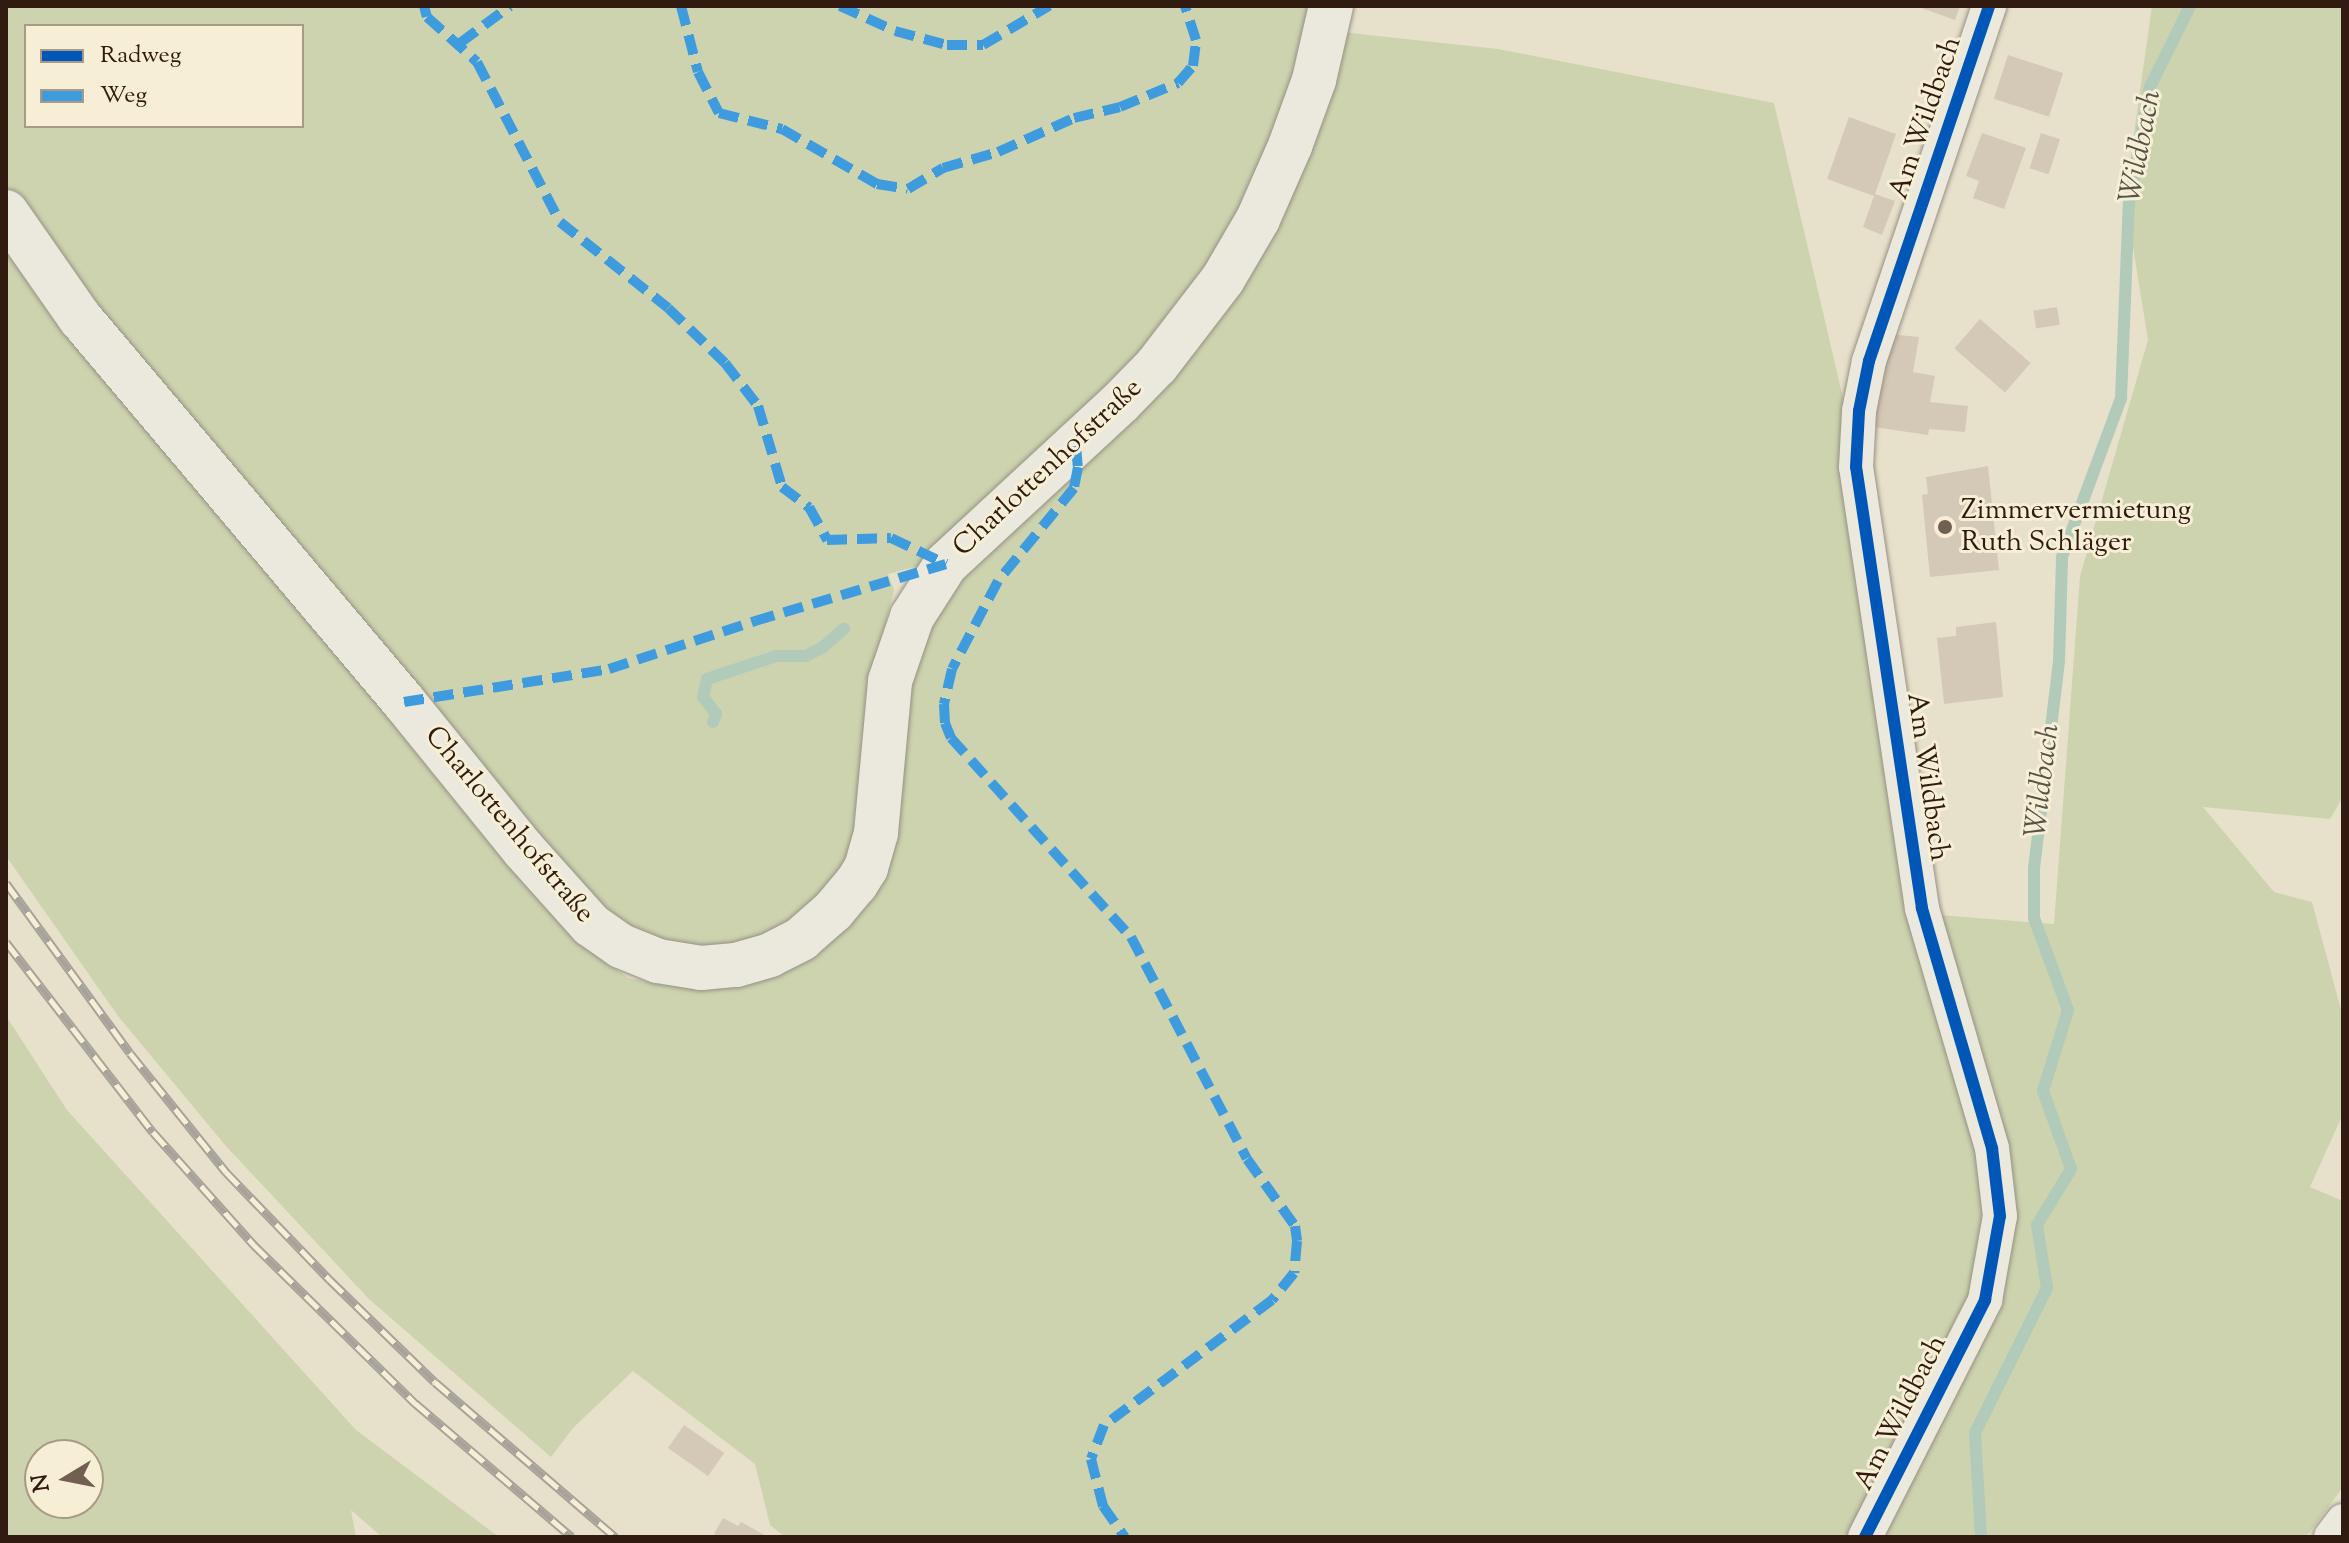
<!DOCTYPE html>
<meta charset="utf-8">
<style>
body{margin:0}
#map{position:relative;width:2349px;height:1543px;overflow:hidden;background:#e7e1cb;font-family:"Sorts Mill Goudy",serif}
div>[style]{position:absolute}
.green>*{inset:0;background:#ccd3ae}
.stream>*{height:12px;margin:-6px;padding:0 6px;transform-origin:6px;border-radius:6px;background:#b2caba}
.building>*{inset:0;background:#d4c8b6;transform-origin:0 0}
.roads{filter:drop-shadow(0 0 2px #979083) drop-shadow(0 0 2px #979083)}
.street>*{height:34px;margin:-17px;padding:0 17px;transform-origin:17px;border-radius:17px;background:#ebe8dd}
.secondary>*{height:44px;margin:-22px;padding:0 22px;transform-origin:22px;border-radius:22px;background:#ebe8dd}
.rail>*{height:9px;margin-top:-4.5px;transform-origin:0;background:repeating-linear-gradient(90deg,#f7efd5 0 18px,#a8a39a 0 36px);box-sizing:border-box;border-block:2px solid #a8a39a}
.quiet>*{height:10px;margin-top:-5px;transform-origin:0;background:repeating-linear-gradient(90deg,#3e9bde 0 20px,transparent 0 30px)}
.cycleway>*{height:12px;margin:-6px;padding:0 6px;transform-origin:6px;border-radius:6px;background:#0057b8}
.dots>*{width:22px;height:22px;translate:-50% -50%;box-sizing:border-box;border:4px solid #f7efd5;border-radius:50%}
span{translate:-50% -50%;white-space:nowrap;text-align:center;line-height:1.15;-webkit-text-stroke:6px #f7efd5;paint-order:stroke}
.street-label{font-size:28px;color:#311a0f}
.poi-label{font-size:28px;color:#311a0f}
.left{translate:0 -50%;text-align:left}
.water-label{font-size:30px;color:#565448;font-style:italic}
.frame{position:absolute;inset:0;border:8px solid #311a0f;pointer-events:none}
.legend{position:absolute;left:24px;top:24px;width:280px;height:104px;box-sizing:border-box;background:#f7efd5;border:2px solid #a89a86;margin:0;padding:10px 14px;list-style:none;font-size:24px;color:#311a0f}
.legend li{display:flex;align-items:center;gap:16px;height:40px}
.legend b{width:40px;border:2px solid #a89a86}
.north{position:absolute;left:24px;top:1439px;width:80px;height:80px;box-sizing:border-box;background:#f7efd5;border:2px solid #a89a86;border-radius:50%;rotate:260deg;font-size:22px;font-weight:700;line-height:32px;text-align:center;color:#311a0f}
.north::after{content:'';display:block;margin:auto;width:28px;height:36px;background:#716051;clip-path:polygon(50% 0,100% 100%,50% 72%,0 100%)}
</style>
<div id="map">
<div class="green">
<i style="clip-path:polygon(evenodd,6px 6px,1312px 6px,1280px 120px,1239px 212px,1193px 292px,1150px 343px,930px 563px,888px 574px,894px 590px,876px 662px,858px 834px,851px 858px,801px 917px,755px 941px,705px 949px,671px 944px,634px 929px,598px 903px,416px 696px,83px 303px,6px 187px,6px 6px,26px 26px,302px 26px,302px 126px,26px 126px,26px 26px)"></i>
<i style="clip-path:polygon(2152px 6px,2343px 6px,2343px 797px,2330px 819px,2203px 807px,2274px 892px,2312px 902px,2343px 1017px,2343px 1114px,2310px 1187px,2343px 1201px,2343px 1487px,2306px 1537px,785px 1537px,770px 1525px,755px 1464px,633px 1371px,573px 1428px,551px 1457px,369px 1299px,225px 1145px,118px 1016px,6px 856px,6px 243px,608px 963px,628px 978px,679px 987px,762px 977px,817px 956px,854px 917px,896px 769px,917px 649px,972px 560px,1169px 370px,1341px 32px,1498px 49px,1774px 103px,1844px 402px,1913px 913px,2054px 924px,2080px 576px,2148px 340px,2125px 197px)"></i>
<i style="clip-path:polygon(evenodd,6px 1016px,67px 1110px,356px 1430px,499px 1537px,382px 1537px,351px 1510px,356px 1537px,6px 1537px,6px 1016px,88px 1455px,88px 1503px,40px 1503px,40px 1455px,88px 1455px)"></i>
</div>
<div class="stream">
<i style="left:713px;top:722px;width:9px;rotate:-69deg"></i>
<i style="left:716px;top:714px;width:21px;rotate:-127deg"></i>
<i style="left:703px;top:697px;width:18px;rotate:-77deg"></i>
<i style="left:707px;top:679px;width:73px;rotate:-18.4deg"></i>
<i style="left:776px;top:656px;width:30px"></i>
<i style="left:806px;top:656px;width:19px;rotate:-28deg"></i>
<i style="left:823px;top:647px;width:28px;rotate:-41deg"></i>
<i style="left:1981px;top:1537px;width:104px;rotate:-93.3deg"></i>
<i style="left:1975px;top:1433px;width:162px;rotate:-63.6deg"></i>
<i style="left:2047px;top:1288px;width:64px;rotate:-99deg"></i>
<i style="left:2037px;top:1225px;width:66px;rotate:-58.7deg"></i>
<i style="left:2071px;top:1169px;width:83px;rotate:-109.7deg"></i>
<i style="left:2043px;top:1091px;width:85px;rotate:-72.8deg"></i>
<i style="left:2068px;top:1010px;width:98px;rotate:-110.3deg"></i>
<i style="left:2034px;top:918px;width:50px;rotate:-90deg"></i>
<i style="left:2034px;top:868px;width:209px;rotate:-83.1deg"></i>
<i style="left:2059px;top:661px;width:104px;rotate:-88.3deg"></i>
<i style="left:2062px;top:557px;width:170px;rotate:-69.6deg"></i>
<i style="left:2121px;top:398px;width:196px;rotate:-87.7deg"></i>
<i style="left:2129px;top:202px;width:117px;rotate:-79.7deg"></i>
<i style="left:2150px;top:87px;width:90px;rotate:-63.7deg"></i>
</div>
<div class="building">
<i style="clip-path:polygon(1916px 6px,1960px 6px,1955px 20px)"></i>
<i style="left:2008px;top:55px;width:58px;height:46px;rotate:18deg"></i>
<i style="clip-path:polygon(1849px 117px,1896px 134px,1875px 194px,1895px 201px,1882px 235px,1863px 227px,1874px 196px,1827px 179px)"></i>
<i style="clip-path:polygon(1982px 133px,2026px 148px,2004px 209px,1973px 198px,1979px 181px,1966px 176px)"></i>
<i style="left:2041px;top:133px;width:20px;height:37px;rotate:18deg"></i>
<i style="left:2057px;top:307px;width:18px;height:24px;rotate:81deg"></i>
<i style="left:1980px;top:319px;width:67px;height:39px;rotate:41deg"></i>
<i style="clip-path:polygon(1888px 334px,1919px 337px,1913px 372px,1935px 376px,1930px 402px,1968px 406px,1965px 432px,1929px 429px,1928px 435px,1874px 427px)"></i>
<i style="clip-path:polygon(1988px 466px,1999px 570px,1930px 577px,1922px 495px,1928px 494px,1926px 477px)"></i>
<i style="clip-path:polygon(1996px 622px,2003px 697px,1944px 704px,1937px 638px,1956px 636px,1956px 627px)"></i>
<i style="left:684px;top:1425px;width:49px;height:28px;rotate:35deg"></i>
<i style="clip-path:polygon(723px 1518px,738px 1526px,741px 1522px,768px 1537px,719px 1537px,714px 1534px)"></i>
</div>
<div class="roads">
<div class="street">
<i style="left:1865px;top:1537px;width:266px;rotate:-63.1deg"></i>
<i style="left:1985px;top:1300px;width:85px;rotate:-79.9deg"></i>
<i style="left:2000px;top:1216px;width:68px;rotate:-96.7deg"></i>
<i style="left:1992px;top:1148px;width:250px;rotate:-106.3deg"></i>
<i style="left:1922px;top:908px;width:446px;rotate:-98.5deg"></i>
<i style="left:1856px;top:467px;width:56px;rotate:-86.9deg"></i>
<i style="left:1859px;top:411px;width:51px;rotate:-78.7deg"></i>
<i style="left:1869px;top:361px;width:375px;rotate:-71.3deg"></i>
<i style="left:2331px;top:1537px;width:20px;rotate:-53deg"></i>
</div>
<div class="secondary">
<i style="left:6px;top:212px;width:129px;rotate:55.1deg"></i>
<i style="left:80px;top:318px;width:502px;rotate:49.84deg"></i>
<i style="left:404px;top:702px;width:189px;rotate:51deg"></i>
<i style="left:523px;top:849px;width:102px;rotate:48.2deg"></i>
<i style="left:591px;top:925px;width:37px;rotate:35deg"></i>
<i style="left:621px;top:946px;width:40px;rotate:22deg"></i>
<i style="left:658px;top:961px;width:44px;rotate:9.2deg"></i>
<i style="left:701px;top:968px;width:35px;rotate:-5deg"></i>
<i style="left:736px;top:965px;width:35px;rotate:-16deg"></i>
<i style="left:770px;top:955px;width:35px;rotate:-27deg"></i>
<i style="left:801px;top:939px;width:43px;rotate:-41.2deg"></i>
<i style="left:833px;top:911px;width:35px;rotate:-50deg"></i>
<i style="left:856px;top:884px;width:19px;rotate:-58deg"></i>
<i style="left:866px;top:868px;width:36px;rotate:-74deg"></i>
<i style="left:876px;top:833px;width:153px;rotate:-84.7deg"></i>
<i style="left:890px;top:681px;width:68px;rotate:-71deg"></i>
<i style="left:912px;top:617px;width:63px;rotate:-57.3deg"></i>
<i style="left:946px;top:564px;width:238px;rotate:-42.8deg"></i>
<i style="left:1121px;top:402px;width:52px;rotate:-45.8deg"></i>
<i style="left:1157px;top:365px;width:108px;rotate:-52.5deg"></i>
<i style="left:1223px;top:279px;width:69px;rotate:-59.7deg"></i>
<i style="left:1258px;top:219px;width:80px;rotate:-66.3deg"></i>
<i style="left:1290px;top:146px;width:70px;rotate:-70deg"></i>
<i style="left:1314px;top:80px;width:76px;rotate:-77.1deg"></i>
</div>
</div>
<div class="rail">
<i style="left:6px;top:883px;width:210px;rotate:53.9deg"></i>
<i style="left:130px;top:1053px;width:153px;rotate:51.1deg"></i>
<i style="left:226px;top:1172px;width:150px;rotate:46.1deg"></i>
<i style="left:330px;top:1280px;width:146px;rotate:44.2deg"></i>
<i style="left:435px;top:1382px;width:238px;rotate:40.7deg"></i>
<i style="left:6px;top:942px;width:240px;rotate:52.3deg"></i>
<i style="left:153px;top:1132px;width:152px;rotate:48.2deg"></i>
<i style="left:254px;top:1245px;width:226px;rotate:44.5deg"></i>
<i style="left:415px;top:1403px;width:206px;rotate:40.5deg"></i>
</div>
<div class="quiet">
<i style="left:424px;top:6px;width:11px;rotate:75deg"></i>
<i style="left:427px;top:17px;width:67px;rotate:42deg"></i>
<i style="left:477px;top:62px;width:180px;rotate:62.6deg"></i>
<i style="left:560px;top:222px;width:138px;rotate:38.5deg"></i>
<i style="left:668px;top:308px;width:79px;rotate:44deg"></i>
<i style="left:725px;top:363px;width:54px;rotate:52.5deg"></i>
<i style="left:758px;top:406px;width:84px;rotate:73.5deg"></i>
<i style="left:782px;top:487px;width:34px;rotate:37deg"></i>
<i style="left:809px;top:507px;width:38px;rotate:61deg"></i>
<i style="left:827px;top:540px;width:64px;rotate:-1.8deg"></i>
<i style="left:891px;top:538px;width:61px;rotate:25.3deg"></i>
<i style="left:681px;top:6px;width:68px;rotate:75.6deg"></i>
<i style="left:698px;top:72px;width:46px;rotate:62.9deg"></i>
<i style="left:719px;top:113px;width:65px;rotate:14.3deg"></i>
<i style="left:782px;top:129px;width:110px;rotate:30.1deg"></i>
<i style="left:877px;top:184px;width:31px;rotate:9deg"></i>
<i style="left:908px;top:189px;width:41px;rotate:-31deg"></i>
<i style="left:943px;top:168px;width:57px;rotate:-16.2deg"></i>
<i style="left:998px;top:152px;width:83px;rotate:-24.1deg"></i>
<i style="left:1074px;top:118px;width:47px;rotate:-13.4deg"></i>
<i style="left:1120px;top:107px;width:63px;rotate:-22.5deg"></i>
<i style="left:1178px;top:83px;width:23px;rotate:-49deg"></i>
<i style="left:1193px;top:66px;width:26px;rotate:-83deg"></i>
<i style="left:1196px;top:40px;width:36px;rotate:-108deg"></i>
<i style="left:840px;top:6px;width:60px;rotate:24.4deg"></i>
<i style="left:895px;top:31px;width:54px;rotate:15.1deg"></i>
<i style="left:947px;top:45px;width:36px"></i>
<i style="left:983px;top:45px;width:77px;rotate:-30.6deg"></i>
<i style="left:460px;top:43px;width:62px;rotate:-36.5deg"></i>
<i style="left:1076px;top:446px;width:21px;rotate:85deg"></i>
<i style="left:1078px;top:467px;width:21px;rotate:101deg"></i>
<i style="left:1074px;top:488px;width:120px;rotate:129.3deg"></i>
<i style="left:998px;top:581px;width:99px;rotate:117.6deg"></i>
<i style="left:952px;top:669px;width:36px;rotate:103deg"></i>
<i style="left:944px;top:704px;width:19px;rotate:87deg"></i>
<i style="left:945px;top:723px;width:16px;rotate:68deg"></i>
<i style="left:951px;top:738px;width:268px;rotate:47.9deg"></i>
<i style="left:1131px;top:937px;width:250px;rotate:62.4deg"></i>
<i style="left:1247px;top:1159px;width:82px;rotate:54.4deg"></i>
<i style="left:1295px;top:1226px;width:15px;rotate:82deg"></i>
<i style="left:1297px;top:1241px;width:32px;rotate:95deg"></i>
<i style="left:1294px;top:1273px;width:35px;rotate:129deg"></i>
<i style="left:1272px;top:1300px;width:209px;rotate:143.3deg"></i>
<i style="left:1104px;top:1425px;width:36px;rotate:111deg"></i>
<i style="left:1091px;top:1459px;width:49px;rotate:75.7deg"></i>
<i style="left:1103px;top:1506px;width:38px;rotate:55deg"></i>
<i style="left:404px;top:702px;width:208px;rotate:-9.1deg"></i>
<i style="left:609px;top:669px;width:154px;rotate:-18.2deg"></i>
<i style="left:755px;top:621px;width:199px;rotate:-16.6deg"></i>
</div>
<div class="cycleway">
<i style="left:1865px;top:1537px;width:266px;rotate:-63.1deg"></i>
<i style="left:1985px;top:1300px;width:85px;rotate:-79.9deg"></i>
<i style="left:2000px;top:1216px;width:68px;rotate:-96.7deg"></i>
<i style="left:1992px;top:1148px;width:250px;rotate:-106.3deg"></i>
<i style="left:1922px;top:908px;width:446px;rotate:-98.5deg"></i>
<i style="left:1856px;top:467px;width:56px;rotate:-86.9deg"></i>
<i style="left:1859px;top:411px;width:51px;rotate:-78.7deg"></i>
<i style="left:1869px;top:361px;width:375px;rotate:-71.3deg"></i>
</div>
<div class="dots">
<i style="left:1945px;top:527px;background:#716051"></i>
</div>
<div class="street-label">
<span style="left:1926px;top:118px;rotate:-71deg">Am Wildbach</span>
<span style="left:1048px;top:468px;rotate:-43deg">Charlottenhofstraße</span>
<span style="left:1927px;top:777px;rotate:82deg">Am Wildbach</span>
<span style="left:509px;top:825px;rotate:50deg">Charlottenhofstraße</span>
<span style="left:1901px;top:1413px;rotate:-63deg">Am Wildbach</span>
</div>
<div class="poi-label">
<span class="left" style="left:1961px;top:527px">Zimmervermietung<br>Ruth Schläger</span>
</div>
<div class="water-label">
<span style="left:2142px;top:147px;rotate:-79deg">Wildbach</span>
<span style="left:2044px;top:781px;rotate:-83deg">Wildbach</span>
</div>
<div class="frame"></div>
<ul class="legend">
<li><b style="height:10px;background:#0057b8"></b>Radweg</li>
<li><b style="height:10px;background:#3e9bde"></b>Weg</li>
</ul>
<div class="north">N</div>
</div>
